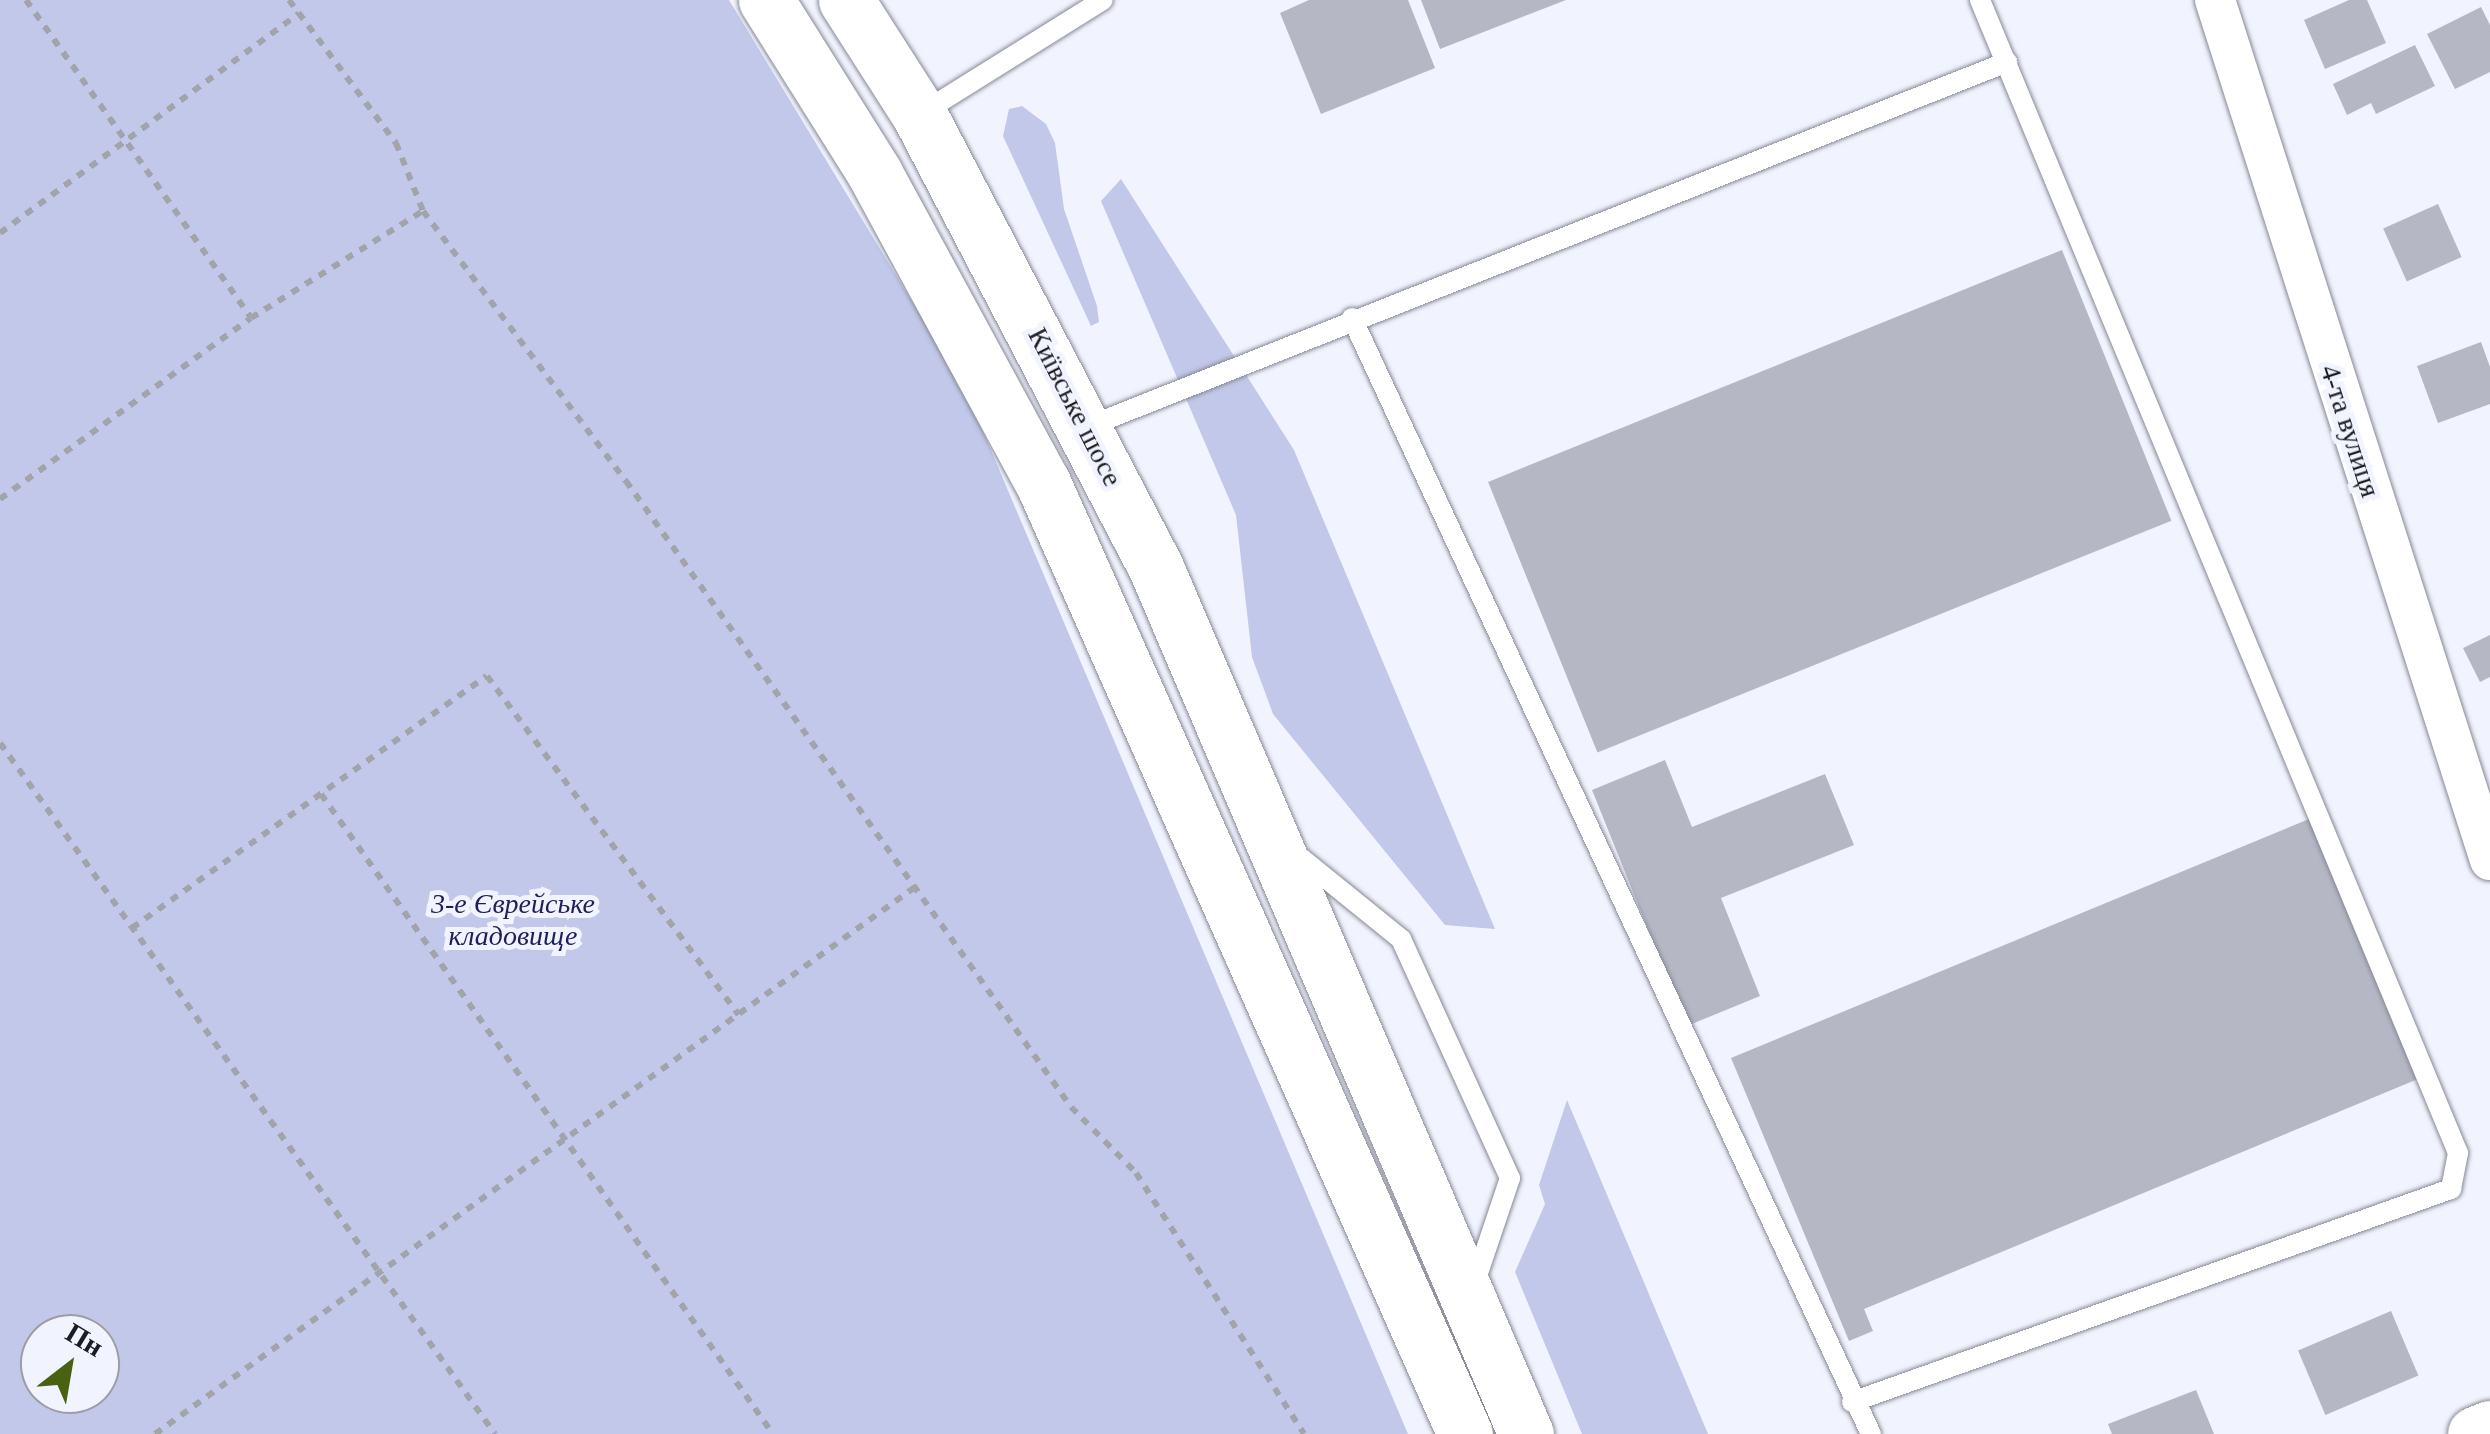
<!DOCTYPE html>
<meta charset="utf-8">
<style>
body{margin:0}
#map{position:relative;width:2490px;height:1434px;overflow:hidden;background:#f1f3fe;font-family:"Times New Roman",serif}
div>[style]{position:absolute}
.green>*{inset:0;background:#c2c8ea}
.building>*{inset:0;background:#b5b8c4;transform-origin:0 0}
.path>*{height:6px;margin-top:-3px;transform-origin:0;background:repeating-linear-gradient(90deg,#a2a4ac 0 8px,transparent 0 16px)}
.roads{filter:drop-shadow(0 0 2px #868995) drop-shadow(0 0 2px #868995)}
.service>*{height:20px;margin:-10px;padding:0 10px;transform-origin:10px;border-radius:10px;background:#fff}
.minor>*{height:40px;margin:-20px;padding:0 20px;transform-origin:20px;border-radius:20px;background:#fff}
.secondary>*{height:55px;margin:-27.5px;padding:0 27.5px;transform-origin:27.5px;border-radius:27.5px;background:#fff}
.primary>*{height:55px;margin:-27.5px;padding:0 27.5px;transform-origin:27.5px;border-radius:27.5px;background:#fff}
span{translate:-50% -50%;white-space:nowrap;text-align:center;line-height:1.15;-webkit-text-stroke:10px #f1f3fe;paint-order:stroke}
.street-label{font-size:28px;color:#1c1d21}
.park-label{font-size:28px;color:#1e205b;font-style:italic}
.north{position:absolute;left:20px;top:1314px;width:100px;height:100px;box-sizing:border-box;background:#f1f3fe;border:2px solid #9c9da6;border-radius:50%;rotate:31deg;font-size:28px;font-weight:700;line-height:40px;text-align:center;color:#1c1d21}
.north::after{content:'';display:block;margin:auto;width:35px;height:45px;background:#486212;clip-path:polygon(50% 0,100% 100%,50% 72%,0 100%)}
</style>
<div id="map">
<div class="green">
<i style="clip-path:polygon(evenodd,0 0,729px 0,965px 389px,1408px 1434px,0 1434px,0 0,40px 1334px,100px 1334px,100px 1394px,40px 1394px,40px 1334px)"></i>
<i style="clip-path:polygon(1022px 106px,1046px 124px,1055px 143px,1064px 209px,1097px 306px,1099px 322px,1091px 326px,1003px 136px,1009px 109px)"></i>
<i style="clip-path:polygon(1121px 179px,1294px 450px,1495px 929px,1445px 925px,1273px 714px,1252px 657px,1236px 515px,1101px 201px)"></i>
<i style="clip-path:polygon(1567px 1100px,1708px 1434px,1582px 1434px,1515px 1272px,1545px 1204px,1539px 1185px)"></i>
</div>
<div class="building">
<i style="clip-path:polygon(1309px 0,1408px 0,1435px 68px,1321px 114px,1280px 13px)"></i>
<i style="clip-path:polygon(1421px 0,1566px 0,1440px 49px)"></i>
<i style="clip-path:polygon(2349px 0,2367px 0,2386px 43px,2325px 69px,2304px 20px)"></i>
<i style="clip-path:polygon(2481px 7px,2490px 25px,2490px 72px,2455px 89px,2427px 34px)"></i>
<i style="clip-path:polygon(2415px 45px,2435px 86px,2376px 114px,2371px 103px,2347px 115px,2333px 84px)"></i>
<i style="left:2438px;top:204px;width:58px;height:60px;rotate:66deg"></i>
<i style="left:2062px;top:250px;width:292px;height:619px;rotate:68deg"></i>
<i style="clip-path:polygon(2481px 342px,2490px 367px,2490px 404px,2438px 423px,2417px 366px)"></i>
<i style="clip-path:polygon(2490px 635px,2490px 677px,2480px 682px,2463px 648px)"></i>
<i style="clip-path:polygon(1665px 760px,1692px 827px,1825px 774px,1854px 845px,1721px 898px,1760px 996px,1687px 1026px,1592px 790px)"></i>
<i style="clip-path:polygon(2309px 819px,2418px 1079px,1864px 1309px,1873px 1331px,1849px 1341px,1731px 1058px)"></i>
<i style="left:2391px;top:1311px;width:70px;height:101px;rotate:67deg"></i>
<i style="clip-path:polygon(2196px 1390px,2214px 1434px,2112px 1434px,2108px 1424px)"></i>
</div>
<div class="path">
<i style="left:26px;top:0;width:390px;rotate:54.7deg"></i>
<i style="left:289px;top:0;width:179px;rotate:53.2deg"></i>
<i style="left:396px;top:143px;width:73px;rotate:68.3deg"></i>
<i style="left:423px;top:211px;width:338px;rotate:53.1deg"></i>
<i style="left:626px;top:481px;width:768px;rotate:54.59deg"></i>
<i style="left:1071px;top:1107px;width:93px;rotate:45.4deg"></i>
<i style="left:1136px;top:1173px;width:310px;rotate:57.2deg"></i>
<i style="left:0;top:233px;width:371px;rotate:-36.3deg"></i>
<i style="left:0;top:499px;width:309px;rotate:-35.8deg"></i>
<i style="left:251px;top:318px;width:203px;rotate:-31.9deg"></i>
<i style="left:0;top:743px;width:850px;rotate:54.38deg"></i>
<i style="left:321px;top:794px;width:784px;rotate:54.77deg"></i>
<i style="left:132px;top:928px;width:435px;rotate:-35.4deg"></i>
<i style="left:487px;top:676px;width:422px;rotate:53.4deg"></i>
<i style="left:155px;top:1434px;width:936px;rotate:-35.74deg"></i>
</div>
<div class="roads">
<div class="service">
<i style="left:922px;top:113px;width:213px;rotate:-32deg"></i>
<i style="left:1352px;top:318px;width:1231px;rotate:65.06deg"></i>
<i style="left:1087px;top:427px;width:990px;rotate:-21.64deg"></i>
<i style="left:1296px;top:854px;width:135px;rotate:39deg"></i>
<i style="left:1401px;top:939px;width:263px;rotate:65.5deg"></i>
<i style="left:1510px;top:1178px;width:113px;rotate:108.6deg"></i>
<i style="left:1852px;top:1402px;width:636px;rotate:-19.58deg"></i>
<i style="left:2451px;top:1189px;width:37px;rotate:-79deg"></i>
<i style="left:2458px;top:1153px;width:1248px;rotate:-112.52deg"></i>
</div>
<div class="minor">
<i style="left:2215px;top:0;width:903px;rotate:72.27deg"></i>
</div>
<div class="secondary">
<i style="left:2475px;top:1434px;width:16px;rotate:-22deg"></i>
</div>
<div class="primary">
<i style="left:766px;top:0;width:205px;rotate:57.9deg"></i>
<i style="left:875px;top:174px;width:352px;rotate:61.5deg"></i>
<i style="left:1043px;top:483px;width:1040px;rotate:66.07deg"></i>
<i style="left:846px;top:0;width:135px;rotate:57.4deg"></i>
<i style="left:919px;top:114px;width:512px;rotate:62.43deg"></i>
<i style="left:1156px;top:568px;width:942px;rotate:66.87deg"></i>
</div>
</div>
<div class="street-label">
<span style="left:1075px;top:407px;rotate:63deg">Київське шосе</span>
<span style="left:2350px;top:431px;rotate:72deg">4-та вулиця</span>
</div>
<div class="park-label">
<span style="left:513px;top:920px">3-е Єврейське<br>кладовище</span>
</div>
<div class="north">Пн</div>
</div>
